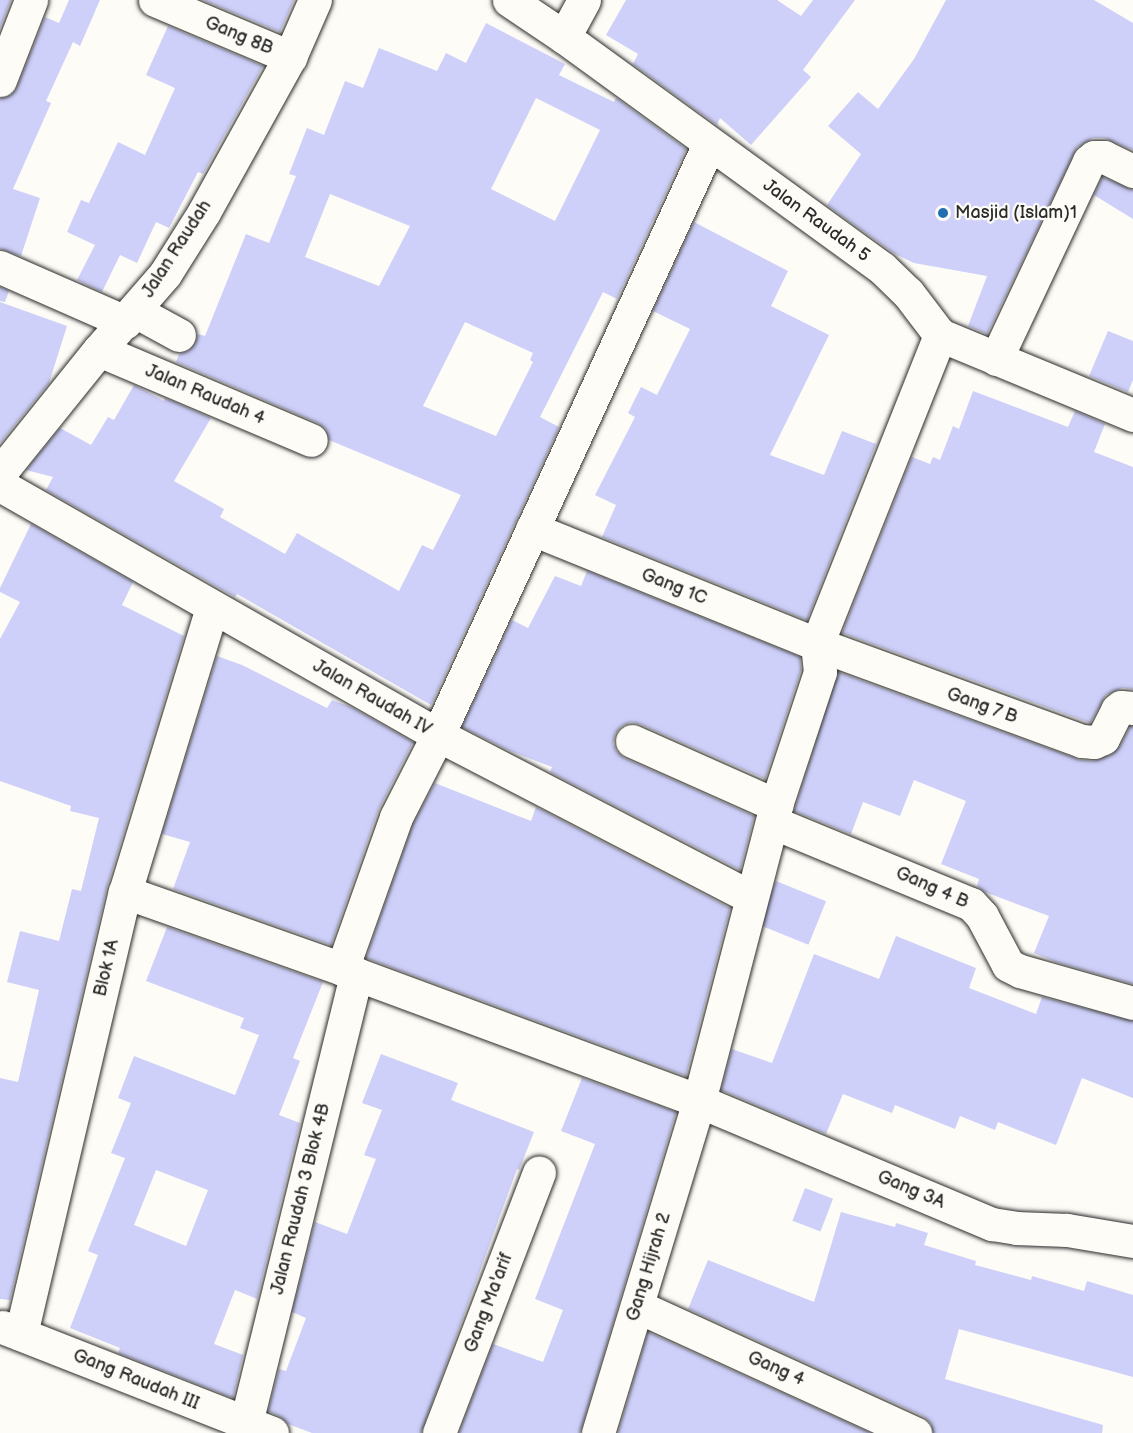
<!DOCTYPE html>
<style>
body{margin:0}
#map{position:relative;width:1133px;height:1433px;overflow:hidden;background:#fdfcf7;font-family:"Balsamiq Sans",sans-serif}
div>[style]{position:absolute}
.building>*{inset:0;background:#ced0f9;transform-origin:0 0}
.roads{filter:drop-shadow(0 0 2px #2b2b2b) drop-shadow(0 0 2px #2b2b2b)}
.minor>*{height:33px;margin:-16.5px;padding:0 16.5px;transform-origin:16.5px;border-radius:16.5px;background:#fdfcf7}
.dots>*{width:16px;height:16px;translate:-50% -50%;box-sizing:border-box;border:3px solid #fdfcf7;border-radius:50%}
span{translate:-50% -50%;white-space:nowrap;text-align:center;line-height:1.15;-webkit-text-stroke:4.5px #fdfcf7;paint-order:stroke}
.street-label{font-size:18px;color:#2b2b2b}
.poi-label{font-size:18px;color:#2b2b2b}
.left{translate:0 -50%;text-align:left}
</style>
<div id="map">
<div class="building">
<i style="clip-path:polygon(0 0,11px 0,0 28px)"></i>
<i style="clip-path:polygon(69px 0,100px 0,80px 46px,73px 42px,46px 101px,51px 103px,13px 189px,40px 198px,21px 256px,0 249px,0 98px,11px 95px,17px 87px,45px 17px,59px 23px)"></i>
<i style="clip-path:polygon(203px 0,294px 0,280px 32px)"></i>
<i style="clip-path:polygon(626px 0,777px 0,801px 16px,813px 0,855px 0,803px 70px,811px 77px,751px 145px,720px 118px,717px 125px,633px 64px,638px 54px,606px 35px)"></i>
<i style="clip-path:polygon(946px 0,1094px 0,1133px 23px,1133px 150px,1104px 138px,1093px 138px,1077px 147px,987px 334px,968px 326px,987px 276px,914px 263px,895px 254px,827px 205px,861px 154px,828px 126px,858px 92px,878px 109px,914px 59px)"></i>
<i style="clip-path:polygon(evenodd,486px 23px,565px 64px,559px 75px,614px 102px,616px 98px,686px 149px,617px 299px,603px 292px,540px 417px,559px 427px,431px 705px,237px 594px,235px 597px,46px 490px,53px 477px,26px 470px,60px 428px,91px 445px,108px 417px,114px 420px,134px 385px,164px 401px,165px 398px,211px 418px,174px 481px,224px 509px,220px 517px,285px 554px,297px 533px,399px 591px,422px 545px,433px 550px,461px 495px,329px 440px,326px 429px,318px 423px,176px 362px,179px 354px,188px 351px,195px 344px,198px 334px,205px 336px,246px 234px,269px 243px,296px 176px,289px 174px,307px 128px,324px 135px,345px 81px,363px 88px,379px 48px,437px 71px,446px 53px,466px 63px,486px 23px,536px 98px,600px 130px,555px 221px,491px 189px,536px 98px,486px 23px,330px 194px,410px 226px,379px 286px,305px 257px,330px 194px,486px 23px,465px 322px,533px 353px,530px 360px,533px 362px,496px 436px,423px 406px,465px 322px)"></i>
<i style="clip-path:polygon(168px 26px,263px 66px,203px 174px,198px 172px,169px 228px,156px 222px,137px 263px,120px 255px,102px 292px,77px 280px,95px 245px,67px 232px,81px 200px,89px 203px,118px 142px,145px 155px,175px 88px,146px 75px)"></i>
<i style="clip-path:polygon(1102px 177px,1133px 190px,1133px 219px,1094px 195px)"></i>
<i style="clip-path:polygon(694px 222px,788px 271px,771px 306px,829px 335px,770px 455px,824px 475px,842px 431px,876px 444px,807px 620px,602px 537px,616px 505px,595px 495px,635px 417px,628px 413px,641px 387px,657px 395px,690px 329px,653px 311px)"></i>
<i style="clip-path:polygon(0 287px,9px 291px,5px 302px,0 301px)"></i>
<i style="clip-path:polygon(0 302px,67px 326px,49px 383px,0 443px)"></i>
<i style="clip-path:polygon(1108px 331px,1133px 341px,1133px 380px,1128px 392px,1089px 376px)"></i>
<i style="clip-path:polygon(973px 391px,1068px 427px,1075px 411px,1105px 424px,1094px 452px,1133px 467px,1133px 689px,1122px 688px,1106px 695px,1090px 723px,842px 633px,912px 457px,930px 464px,933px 457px,940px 460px,953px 426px,959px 429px)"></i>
<i style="clip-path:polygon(31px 524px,133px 582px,122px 605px,184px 636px,107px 887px,10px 1300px,0 1299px,0 1078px,18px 1082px,39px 990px,7px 982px,20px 931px,59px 941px,72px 889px,81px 891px,99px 818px,70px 811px,71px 806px,0 781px,0 639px,20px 602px,0 592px,0 588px)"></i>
<i style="clip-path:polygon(587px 571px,800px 657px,801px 670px,765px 779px,640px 724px,631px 722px,621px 726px,615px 734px,613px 744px,617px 752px,624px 758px,754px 816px,740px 870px,550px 772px,552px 767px,510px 751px,462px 727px,512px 620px,528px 628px,555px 576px,581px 586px)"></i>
<i style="clip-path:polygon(217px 656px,242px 665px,327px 708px,332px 700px,351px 707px,413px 742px,378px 811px,331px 945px,173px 889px,190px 842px,162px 834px)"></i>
<i style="clip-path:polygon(838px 672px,1080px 760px,1093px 761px,1111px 755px,1120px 746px,1130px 727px,1133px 726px,1133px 984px,1056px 962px,1034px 953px,1049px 916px,985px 892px,977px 886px,979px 879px,941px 864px,966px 801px,914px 780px,900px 816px,863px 802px,851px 834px,794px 811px)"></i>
<i style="clip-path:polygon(435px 783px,531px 821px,536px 807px,730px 908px,686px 1076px,366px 958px,413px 824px)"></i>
<i style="left:776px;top:881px;width:54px;height:47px;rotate:22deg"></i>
<i style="clip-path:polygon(evenodd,167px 927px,323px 982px,293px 1058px,300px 1061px,279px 1115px,300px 1123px,257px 1299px,235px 1290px,214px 1344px,243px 1355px,233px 1398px,118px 1353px,120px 1348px,70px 1328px,98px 1255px,88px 1251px,125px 1158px,111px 1153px,131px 1103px,118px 1098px,134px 1056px,235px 1095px,259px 1035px,240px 1028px,244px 1018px,146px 981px,167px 927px,156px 1170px,208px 1190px,186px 1246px,134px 1225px,156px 1170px)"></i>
<i style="clip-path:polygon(896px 936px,976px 968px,969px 988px,1036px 1014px,1042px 997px,1133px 1021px,1133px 1098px,1082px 1078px,1056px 1145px,998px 1122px,995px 1130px,960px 1116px,955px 1129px,895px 1105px,892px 1113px,843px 1094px,826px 1134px,721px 1090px,732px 1049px,772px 1063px,814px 954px,879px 979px)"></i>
<i style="clip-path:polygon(381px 1054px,458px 1083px,451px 1100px,534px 1132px,519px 1170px,517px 1169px,421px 1433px,312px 1433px,288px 1424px,279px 1416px,268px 1411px,279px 1369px,286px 1371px,306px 1318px,292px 1312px,315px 1222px,347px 1234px,376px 1159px,364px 1155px,382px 1110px,362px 1103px)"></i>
<i style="clip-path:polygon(582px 1078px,676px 1112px,580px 1433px,459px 1433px,493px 1344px,543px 1362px,563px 1310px,535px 1299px,595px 1144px,561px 1131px)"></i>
<i style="left:805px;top:1188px;width:30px;height:35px;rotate:21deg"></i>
<i style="clip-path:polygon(841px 1212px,895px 1227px,896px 1223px,928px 1233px,924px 1245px,976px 1261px,975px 1265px,1031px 1280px,1032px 1276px,1084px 1291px,1087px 1281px,1133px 1295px,1133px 1377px,959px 1329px,945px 1379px,1103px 1425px,1102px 1433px,933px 1433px,931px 1423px,923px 1416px,688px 1309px,708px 1260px,814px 1302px)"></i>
<i style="clip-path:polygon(648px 1332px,870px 1433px,618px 1433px)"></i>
</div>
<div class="roads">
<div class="minor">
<i style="left:155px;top:0;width:147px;rotate:22.9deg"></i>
<i style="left:509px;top:0;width:66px;rotate:33.9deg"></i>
<i style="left:564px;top:37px;width:393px;rotate:36deg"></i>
<i style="left:882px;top:268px;width:36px;rotate:44deg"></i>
<i style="left:908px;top:293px;width:53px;rotate:52.7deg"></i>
<i style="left:940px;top:335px;width:209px;rotate:22.5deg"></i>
<i style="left:564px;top:37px;width:42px;rotate:-61.6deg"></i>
<i style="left:0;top:80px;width:86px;rotate:-68.8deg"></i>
<i style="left:0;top:267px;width:137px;rotate:23.7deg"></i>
<i style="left:135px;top:311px;width:50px;rotate:28.6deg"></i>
<i style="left:99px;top:350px;width:230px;rotate:23deg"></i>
<i style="left:996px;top:359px;width:219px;rotate:-64.8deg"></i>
<i style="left:1089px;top:161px;width:6px;rotate:-39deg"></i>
<i style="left:1094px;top:157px;width:10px"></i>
<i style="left:1104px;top:157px;width:32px;rotate:26deg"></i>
<i style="left:0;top:473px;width:158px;rotate:-51.2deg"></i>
<i style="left:99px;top:350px;width:101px;rotate:-49deg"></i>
<i style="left:165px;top:274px;width:73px;rotate:-57.8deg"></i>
<i style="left:204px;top:212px;width:177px;rotate:-61deg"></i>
<i style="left:290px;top:57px;width:62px;rotate:-66.3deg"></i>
<i style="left:0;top:485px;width:504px;rotate:29.72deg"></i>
<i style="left:438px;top:735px;width:352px;rotate:27.4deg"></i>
<i style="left:532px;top:529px;width:307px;rotate:22deg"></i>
<i style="left:817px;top:644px;width:282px;rotate:20.1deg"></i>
<i style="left:1082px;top:741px;width:12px;rotate:5deg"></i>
<i style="left:1094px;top:742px;width:10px;rotate:-24deg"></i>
<i style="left:1103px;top:738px;width:31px;rotate:-63deg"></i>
<i style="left:1117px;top:710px;width:5px;rotate:-37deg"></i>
<i style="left:1121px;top:707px;width:12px;rotate:5deg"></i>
<i style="left:632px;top:741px;width:158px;rotate:24deg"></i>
<i style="left:772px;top:822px;width:215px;rotate:22.4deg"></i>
<i style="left:971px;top:904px;width:16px;rotate:47deg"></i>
<i style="left:982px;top:916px;width:55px;rotate:62deg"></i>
<i style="left:1008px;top:965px;width:13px;rotate:27deg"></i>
<i style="left:1020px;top:971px;width:117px;rotate:15.8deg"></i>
<i style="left:125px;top:892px;width:245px;rotate:19.5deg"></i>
<i style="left:356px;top:974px;width:366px;rotate:20.3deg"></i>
<i style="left:699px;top:1101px;width:318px;rotate:22.8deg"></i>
<i style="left:992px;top:1224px;width:24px;rotate:9deg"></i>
<i style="left:1016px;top:1228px;width:51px;rotate:2.2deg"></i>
<i style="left:1067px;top:1230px;width:67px;rotate:9.5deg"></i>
<i style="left:342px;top:969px;width:161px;rotate:-70.4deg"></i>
<i style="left:396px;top:817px;width:92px;rotate:-62.9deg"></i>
<i style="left:438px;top:735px;width:650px;rotate:-65.37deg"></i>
<i style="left:637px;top:1306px;width:306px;rotate:24.6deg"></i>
<i style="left:2px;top:1327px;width:290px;rotate:21.4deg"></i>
<i style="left:21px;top:1334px;width:454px;rotate:-76.8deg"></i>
<i style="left:125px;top:892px;width:298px;rotate:-73deg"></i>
<i style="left:246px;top:1423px;width:462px;rotate:-76.2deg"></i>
<i style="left:439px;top:1433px;width:279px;rotate:-69deg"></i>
<i style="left:598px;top:1433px;width:347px;rotate:-73.1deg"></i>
<i style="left:699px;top:1101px;width:306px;rotate:-75.4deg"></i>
<i style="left:776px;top:805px;width:140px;rotate:-71.7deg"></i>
<i style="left:820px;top:672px;width:28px;rotate:-96deg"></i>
<i style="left:817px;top:644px;width:333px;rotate:-68.3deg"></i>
</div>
</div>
<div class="dots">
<i style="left:943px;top:213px;background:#1f6fb2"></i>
</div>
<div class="street-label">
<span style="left:239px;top:36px;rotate:23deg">Gang 8B</span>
<span style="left:816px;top:221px;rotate:36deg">Jalan Raudah 5</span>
<span style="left:177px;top:249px;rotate:-57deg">Jalan Raudah</span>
<span style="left:205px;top:395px;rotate:23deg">Jalan Raudah 4</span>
<span style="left:674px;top:587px;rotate:22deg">Gang 1C</span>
<span style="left:372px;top:698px;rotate:30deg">Jalan Raudah IV</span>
<span style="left:982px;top:706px;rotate:20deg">Gang 7 B</span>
<span style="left:932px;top:888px;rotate:24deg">Gang 4 B</span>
<span style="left:107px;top:968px;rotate:-77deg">Blok 1A</span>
<span style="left:911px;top:1190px;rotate:23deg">Gang 3A</span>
<span style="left:301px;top:1199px;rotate:-76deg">Jalan Raudah 3 Blok 4B</span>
<span style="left:649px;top:1267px;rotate:-73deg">Gang Hijrah 2</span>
<span style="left:489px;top:1303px;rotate:-69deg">Gang Ma'arif</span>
<span style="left:776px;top:1369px;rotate:24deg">Gang 4</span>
<span style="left:136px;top:1380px;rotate:22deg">Gang Raudah III</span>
</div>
<div class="poi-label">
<span class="left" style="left:955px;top:213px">Masjid (Islam)1</span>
</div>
</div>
